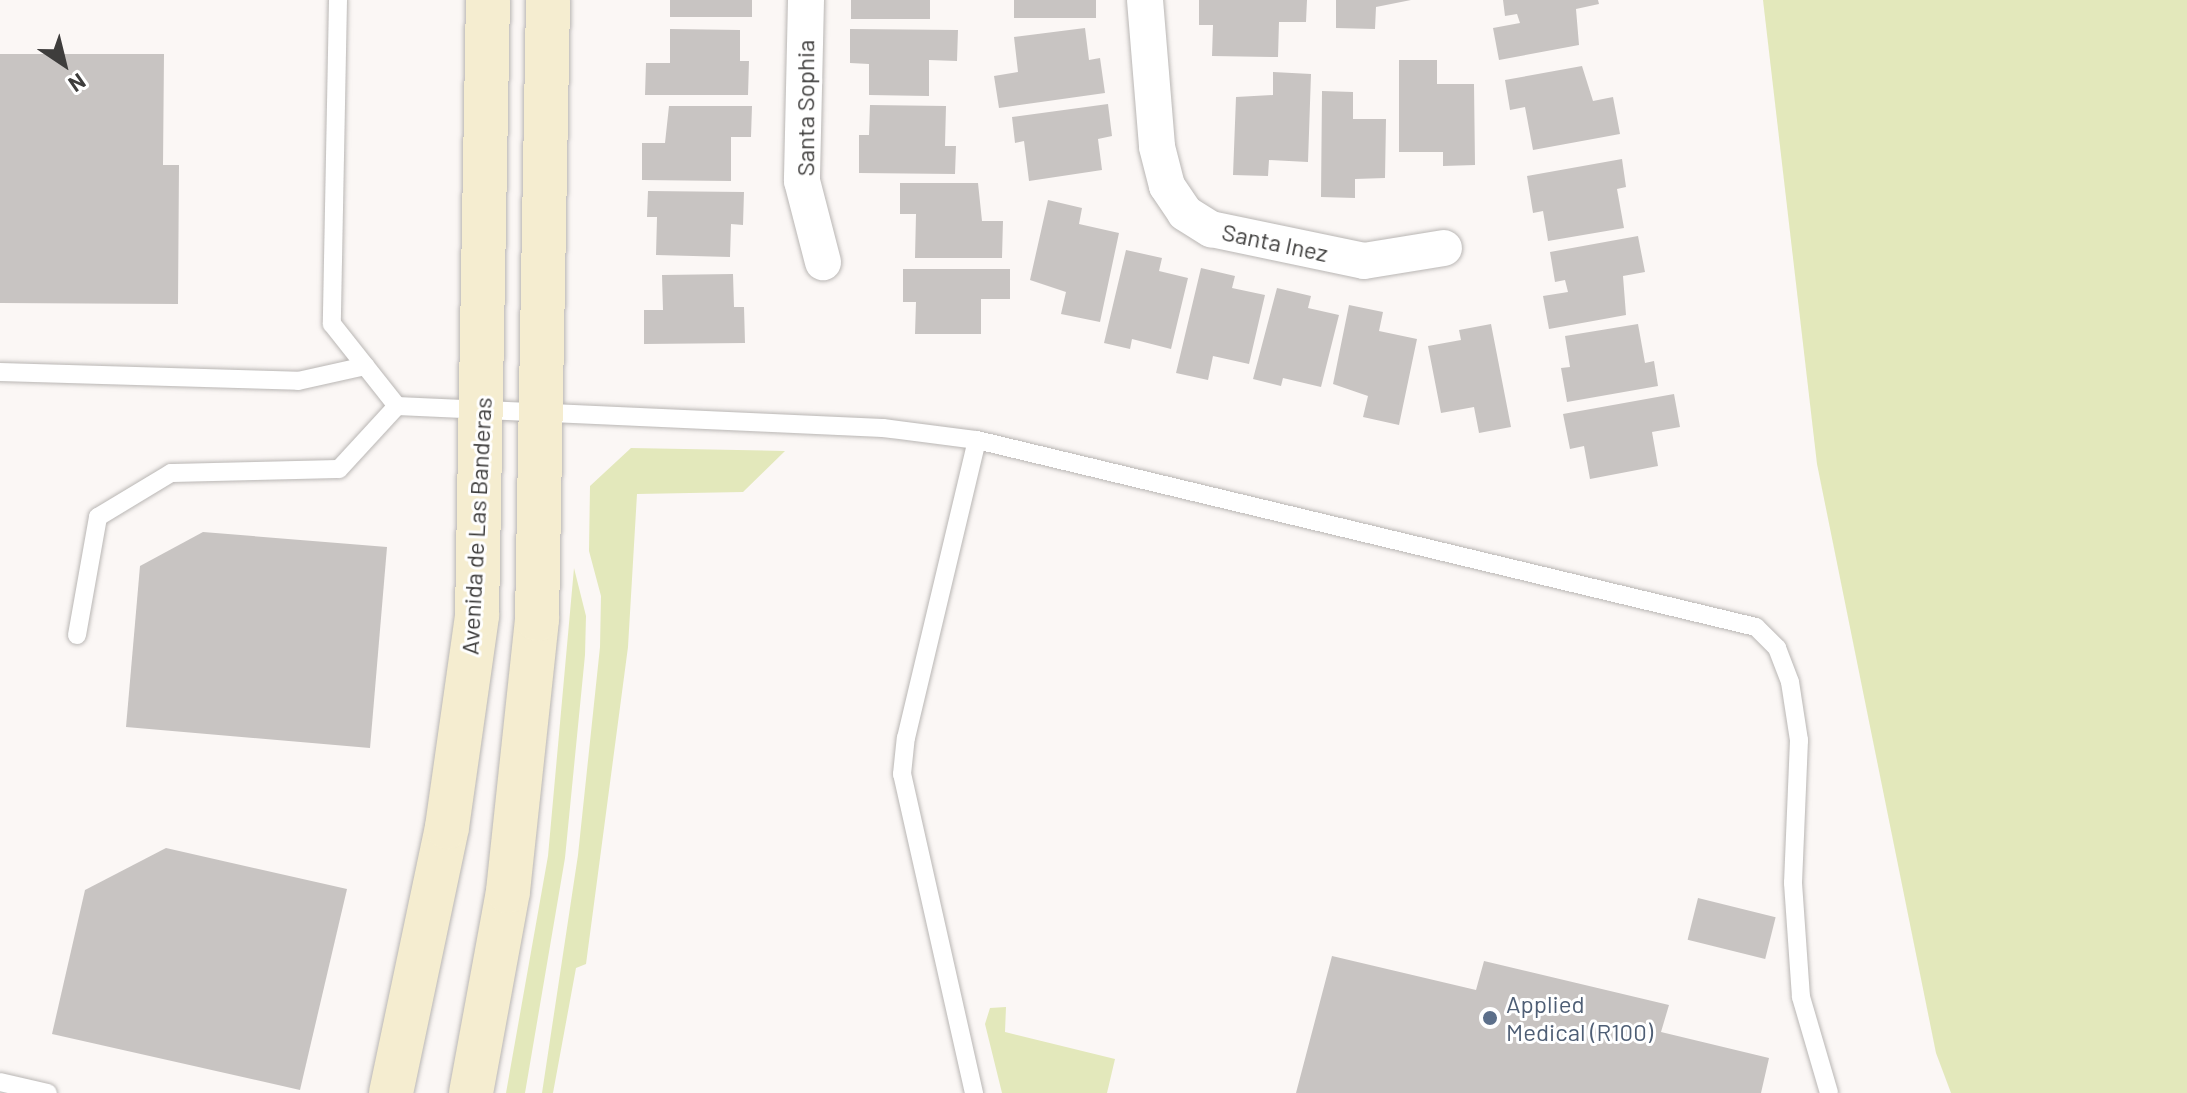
<!DOCTYPE html>
<style>
body{margin:0}
#map{position:relative;width:2187px;height:1093px;overflow:hidden;background:#fbf7f5;font-family:Barlow,sans-serif}
div>[style]{position:absolute}
.green>*{inset:0;background:#e3e8bb}
.building>*{inset:0;background:#c8c4c2;transform-origin:0 0}
.roads{filter:drop-shadow(0 0 2px #b9b6b4) drop-shadow(0 0 2px #b9b6b4)}
.lane>*{height:18px;margin:-9px;padding:0 9px;transform-origin:9px;border-radius:9px;background:#fff}
.street>*{height:36px;margin:-18px;padding:0 18px;transform-origin:18px;border-radius:18px;background:#fff}
.secondary>*{height:44px;margin:-22px;padding:0 22px;transform-origin:22px;border-radius:22px;background:#f5edd0}
.dots>*{width:22px;height:22px;translate:-50% -50%;box-sizing:border-box;border:4px solid #fff;border-radius:50%}
span{translate:-50% -50%;white-space:nowrap;text-align:center;line-height:1.15;-webkit-text-stroke:6px #fff;paint-order:stroke}
.street-label{font-size:24px;color:#3e3d3c}
.service-label{font-size:24px;color:#4e5e75}
.left{translate:0 -50%;text-align:left}
.north{position:absolute;left:24px;top:24px;width:80px;height:80px;-webkit-text-stroke:6px #fff;paint-order:stroke;rotate:145deg;font-size:22px;font-weight:700;line-height:32px;text-align:center;color:#3e3d3c}
.north::after{content:'';display:block;margin:auto;width:28px;height:36px;background:#3e3d3c;clip-path:polygon(50% 0,100% 100%,50% 72%,0 100%)}
</style>
<div id="map">
<div class="green">
<i style="clip-path:polygon(1763px 0,2187px 0,2187px 1093px,1951px 1093px,1936px 1053px,1817px 464px)"></i>
<i style="clip-path:polygon(631px 448px,785px 451px,743px 492px,637px 494px,628px 647px,586px 964px,576px 968px,553px 1093px,542px 1093px,578px 855px,600px 647px,601px 596px,589px 551px,590px 486px)"></i>
<i style="clip-path:polygon(574px 568px,586px 616px,585px 655px,565px 858px,525px 1093px,506px 1093px,548px 856px)"></i>
<i style="clip-path:polygon(1006px 1007px,1005px 1032px,1115px 1059px,1107px 1093px,1002px 1093px,985px 1024px,990px 1008px)"></i>
</div>
<div class="building">
<i style="left:670px;top:0;width:82px;height:17px"></i>
<i style="left:851px;top:0;width:79px;height:19px"></i>
<i style="left:1014px;top:0;width:82px;height:18px"></i>
<i style="clip-path:polygon(1199px 0,1307px 0,1306px 22px,1279px 22px,1278px 57px,1212px 56px,1213px 25px,1199px 25px)"></i>
<i style="clip-path:polygon(1336px 0,1411px 0,1376px 7px,1375px 29px,1336px 28px)"></i>
<i style="clip-path:polygon(1503px 0,1598px 0,1599px 4px,1576px 9px,1579px 45px,1499px 60px,1493px 28px,1520px 23px,1517px 14px,1505px 16px)"></i>
<i style="clip-path:polygon(1085px 28px,1089px 60px,1100px 58px,1105px 93px,999px 108px,994px 76px,1018px 72px,1014px 37px)"></i>
<i style="clip-path:polygon(670px 29px,740px 30px,740px 61px,749px 61px,748px 95px,645px 95px,646px 63px,670px 63px)"></i>
<i style="clip-path:polygon(850px 29px,958px 30px,957px 61px,929px 60px,929px 96px,869px 95px,869px 64px,850px 63px)"></i>
<i style="clip-path:polygon(0 54px,164px 54px,163px 165px,179px 165px,178px 304px,0 303px)"></i>
<i style="clip-path:polygon(1399px 60px,1437px 60px,1437px 84px,1474px 84px,1475px 165px,1443px 166px,1443px 152px,1399px 152px)"></i>
<i style="clip-path:polygon(1582px 66px,1593px 101px,1613px 97px,1620px 134px,1533px 150px,1525px 107px,1510px 110px,1505px 80px)"></i>
<i style="clip-path:polygon(1273px 72px,1311px 74px,1308px 162px,1269px 160px,1268px 176px,1233px 175px,1236px 97px,1273px 95px)"></i>
<i style="clip-path:polygon(1322px 91px,1353px 92px,1353px 119px,1386px 119px,1385px 178px,1355px 179px,1355px 198px,1321px 197px)"></i>
<i style="clip-path:polygon(1108px 104px,1112px 136px,1098px 139px,1102px 170px,1029px 181px,1024px 141px,1015px 143px,1012px 117px)"></i>
<i style="clip-path:polygon(870px 105px,946px 106px,945px 146px,956px 146px,955px 174px,859px 173px,859px 135px,869px 135px)"></i>
<i style="clip-path:polygon(669px 106px,752px 106px,751px 137px,731px 137px,731px 181px,642px 180px,642px 143px,665px 143px)"></i>
<i style="clip-path:polygon(1622px 159px,1626px 187px,1617px 189px,1624px 228px,1548px 241px,1543px 211px,1533px 213px,1527px 176px)"></i>
<i style="clip-path:polygon(900px 183px,978px 183px,982px 221px,1003px 221px,1002px 258px,915px 258px,916px 214px,900px 214px)"></i>
<i style="clip-path:polygon(648px 191px,744px 192px,743px 225px,731px 224px,730px 257px,656px 255px,657px 217px,647px 217px)"></i>
<i style="clip-path:polygon(1048px 200px,1082px 208px,1079px 224px,1119px 233px,1100px 322px,1061px 314px,1066px 292px,1030px 280px)"></i>
<i style="clip-path:polygon(1638px 236px,1645px 272px,1623px 276px,1626px 315px,1549px 329px,1543px 296px,1568px 292px,1565px 280px,1555px 282px,1550px 252px)"></i>
<i style="clip-path:polygon(1126px 250px,1162px 258px,1159px 271px,1188px 278px,1171px 349px,1132px 339px,1130px 349px,1104px 343px)"></i>
<i style="clip-path:polygon(1201px 268px,1235px 276px,1232px 288px,1265px 295px,1249px 364px,1213px 356px,1208px 380px,1176px 373px)"></i>
<i style="clip-path:polygon(903px 269px,1010px 269px,1010px 299px,981px 299px,981px 334px,915px 334px,916px 302px,903px 302px)"></i>
<i style="clip-path:polygon(733px 274px,734px 307px,744px 307px,745px 343px,644px 344px,644px 310px,663px 310px,662px 275px)"></i>
<i style="clip-path:polygon(1277px 288px,1311px 296px,1308px 308px,1339px 315px,1321px 387px,1283px 378px,1281px 386px,1253px 379px)"></i>
<i style="clip-path:polygon(1349px 305px,1383px 312px,1379px 331px,1417px 339px,1399px 425px,1363px 417px,1368px 396px,1333px 384px)"></i>
<i style="clip-path:polygon(1491px 324px,1511px 427px,1479px 433px,1474px 407px,1441px 413px,1428px 346px,1461px 340px,1459px 330px)"></i>
<i style="clip-path:polygon(1638px 324px,1645px 363px,1654px 361px,1658px 386px,1567px 402px,1561px 368px,1570px 367px,1565px 336px)"></i>
<i style="clip-path:polygon(1674px 394px,1680px 427px,1652px 432px,1658px 466px,1590px 479px,1584px 446px,1570px 449px,1563px 414px)"></i>
<i style="clip-path:polygon(203px 532px,387px 547px,370px 748px,126px 727px,140px 566px)"></i>
<i style="clip-path:polygon(166px 848px,347px 889px,300px 1090px,52px 1034px,85px 890px)"></i>
<i style="left:1698px;top:898px;width:80px;height:43px;rotate:14deg"></i>
<i style="clip-path:polygon(1332px 956px,1476px 990px,1484px 961px,1669px 1005px,1661px 1032px,1769px 1058px,1761px 1093px,1296px 1093px)"></i>
</div>
<div class="roads">
<div class="lane">
<i style="left:338px;top:0;width:324px;rotate:91.1deg"></i>
<i style="left:332px;top:324px;width:105px;rotate:51.6deg"></i>
<i style="left:0;top:372px;width:298px;rotate:1.7deg"></i>
<i style="left:298px;top:381px;width:69px;rotate:-12.6deg"></i>
<i style="left:77px;top:635px;width:120px;rotate:-79.9deg"></i>
<i style="left:98px;top:517px;width:85px;rotate:-31.1deg"></i>
<i style="left:171px;top:473px;width:168px;rotate:-1.4deg"></i>
<i style="left:339px;top:469px;width:86px;rotate:-47.4deg"></i>
<i style="left:397px;top:406px;width:486px;rotate:2.6deg"></i>
<i style="left:883px;top:428px;width:95px;rotate:7.3deg"></i>
<i style="left:977px;top:440px;width:801px;rotate:13.5deg"></i>
<i style="left:1756px;top:627px;width:30px;rotate:45deg"></i>
<i style="left:1777px;top:648px;width:36px;rotate:69deg"></i>
<i style="left:1790px;top:682px;width:59px;rotate:81.2deg"></i>
<i style="left:1799px;top:740px;width:143px;rotate:92.4deg"></i>
<i style="left:1793px;top:883px;width:114px;rotate:86deg"></i>
<i style="left:1801px;top:997px;width:100px;rotate:73.7deg"></i>
<i style="left:0;top:1082px;width:49px;rotate:12.9deg"></i>
<i style="left:974px;top:1093px;width:327px;rotate:-102.7deg"></i>
<i style="left:902px;top:774px;width:36px;rotate:-84deg"></i>
<i style="left:906px;top:738px;width:306px;rotate:-76.6deg"></i>
</div>
<div class="street">
<i style="left:806px;top:0;width:181px;rotate:91.3deg"></i>
<i style="left:802px;top:181px;width:84px;rotate:75.5deg"></i>
<i style="left:1145px;top:0;width:147px;rotate:85.3deg"></i>
<i style="left:1157px;top:147px;width:40px;rotate:75.6deg"></i>
<i style="left:1167px;top:186px;width:32px;rotate:56deg"></i>
<i style="left:1185px;top:213px;width:31px;rotate:32deg"></i>
<i style="left:1211px;top:229px;width:156px;rotate:11.8deg"></i>
<i style="left:1364px;top:261px;width:81px;rotate:-9.2deg"></i>
</div>
<div class="secondary">
<i style="left:391px;top:1093px;width:272px;rotate:-78.1deg"></i>
<i style="left:447px;top:827px;width:214px;rotate:-81.9deg"></i>
<i style="left:477px;top:615px;width:615px;rotate:-88.98deg"></i>
<i style="left:471px;top:1093px;width:205px;rotate:-79.6deg"></i>
<i style="left:508px;top:891px;width:274px;rotate:-83.9deg"></i>
<i style="left:537px;top:619px;width:619px;rotate:-88.98deg"></i>
</div>
</div>
<div class="dots">
<i style="left:1490px;top:1018px;background:#5c6f8a"></i>
</div>
<div class="street-label">
<span style="left:805px;top:108px;rotate:-90deg">Santa Sophia</span>
<span style="left:1275px;top:242px;rotate:12deg">Santa Inez</span>
<span style="left:476px;top:526px;rotate:-87deg">Avenida de Las Banderas</span>
</div>
<div class="service-label">
<span class="left" style="left:1506px;top:1018px">Applied<br>Medical (R100)</span>
</div>
<div class="north">N</div>
</div>
